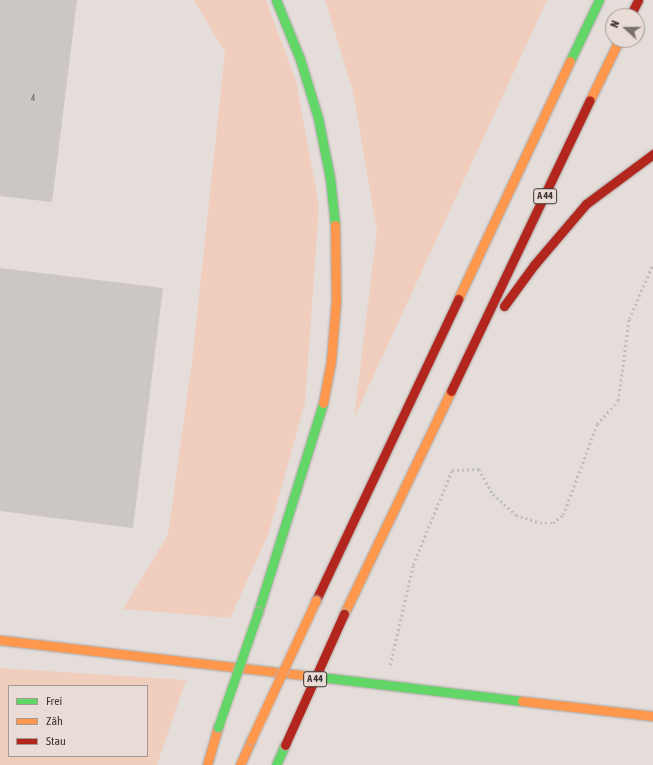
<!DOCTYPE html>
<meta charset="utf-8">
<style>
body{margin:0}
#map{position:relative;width:653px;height:765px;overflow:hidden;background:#e4ddda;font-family:"Asap Condensed",sans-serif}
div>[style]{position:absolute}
.green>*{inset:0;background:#f1cdbd}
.building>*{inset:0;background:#ccc7c5}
.path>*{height:2.5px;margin-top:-1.25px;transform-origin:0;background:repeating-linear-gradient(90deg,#c0bebc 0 2px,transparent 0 5px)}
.roads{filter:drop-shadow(0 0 1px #aba6a4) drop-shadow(0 0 1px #aba6a4)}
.fast>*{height:9px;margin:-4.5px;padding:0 4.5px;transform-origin:4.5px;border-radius:4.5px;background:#63d668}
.slow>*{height:9px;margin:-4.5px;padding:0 4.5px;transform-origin:4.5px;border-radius:4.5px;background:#ff974d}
.jam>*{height:9px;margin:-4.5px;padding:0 4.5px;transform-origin:4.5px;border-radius:4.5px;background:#b3261e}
.bridges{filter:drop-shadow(0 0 1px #bcb0ab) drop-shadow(0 0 1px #bcb0ab)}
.fast-bridge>*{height:9px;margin:-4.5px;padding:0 4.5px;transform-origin:4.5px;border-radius:4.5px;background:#63d668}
.slow-bridge>*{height:9px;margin:-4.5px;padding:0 4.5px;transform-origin:4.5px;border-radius:4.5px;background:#ff974d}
.jam-bridge>*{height:9px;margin:-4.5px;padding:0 4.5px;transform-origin:4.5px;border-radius:4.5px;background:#b3261e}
span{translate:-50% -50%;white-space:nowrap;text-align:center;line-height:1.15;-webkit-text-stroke:3px #e9dbd5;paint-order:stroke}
.number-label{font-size:9px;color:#625c5a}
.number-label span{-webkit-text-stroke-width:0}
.shield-label span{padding:1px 3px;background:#e9dbd5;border:1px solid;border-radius:3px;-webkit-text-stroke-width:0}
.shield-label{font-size:10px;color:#3c3734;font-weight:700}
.legend{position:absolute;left:8px;top:685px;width:140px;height:72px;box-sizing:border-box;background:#e9dbd5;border:1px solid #a49995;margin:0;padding:5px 7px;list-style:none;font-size:12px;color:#3c3734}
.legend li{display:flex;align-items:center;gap:8px;height:20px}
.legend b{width:20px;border:1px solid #a49995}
.north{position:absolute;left:605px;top:8px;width:40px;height:40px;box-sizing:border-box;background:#e9dbd5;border:1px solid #a49995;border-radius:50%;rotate:291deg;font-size:11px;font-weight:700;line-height:16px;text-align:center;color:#3c3734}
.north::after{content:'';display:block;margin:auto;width:14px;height:18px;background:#77716e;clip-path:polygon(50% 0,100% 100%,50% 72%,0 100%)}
</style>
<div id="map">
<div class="green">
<i style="clip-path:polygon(194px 0,266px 0,296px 81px,319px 206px,305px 403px,268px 535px,230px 618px,123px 609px,168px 535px,192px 362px,225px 52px)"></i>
<i style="clip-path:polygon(325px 0,547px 0,354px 418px,377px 231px,353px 91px)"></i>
<i style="clip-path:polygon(evenodd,0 668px,186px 680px,157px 765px,0 765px,0 668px,9px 686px,147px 686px,147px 756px,9px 756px,9px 686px)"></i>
</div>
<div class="building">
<i style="clip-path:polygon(0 0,77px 0,52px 202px,0 196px)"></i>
<i style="clip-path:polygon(0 268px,163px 288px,133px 528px,0 511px)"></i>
</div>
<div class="path">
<i style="left:390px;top:665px;width:103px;rotate:-77deg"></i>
<i style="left:413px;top:565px;width:103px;rotate:-67.7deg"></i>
<i style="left:452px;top:470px;width:27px;rotate:-2deg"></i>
<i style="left:479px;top:469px;width:29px;rotate:61deg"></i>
<i style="left:493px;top:494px;width:31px;rotate:42deg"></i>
<i style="left:516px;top:515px;width:25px;rotate:18deg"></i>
<i style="left:540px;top:523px;width:13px"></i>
<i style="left:553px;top:523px;width:13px;rotate:-39deg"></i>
<i style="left:563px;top:515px;width:97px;rotate:-69.5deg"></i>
<i style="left:597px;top:424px;width:31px;rotate:-48deg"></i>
<i style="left:618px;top:401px;width:83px;rotate:-82.4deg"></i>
<i style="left:629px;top:319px;width:60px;rotate:-66.4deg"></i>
</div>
<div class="roads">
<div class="fast">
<i style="left:276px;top:0;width:64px;rotate:67.9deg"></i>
<i style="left:300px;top:59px;width:62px;rotate:73deg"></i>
<i style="left:318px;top:118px;width:61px;rotate:78.7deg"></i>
<i style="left:330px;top:178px;width:47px;rotate:83.9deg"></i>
<i style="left:570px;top:61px;width:68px;rotate:-64.6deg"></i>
<i style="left:258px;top:612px;width:219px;rotate:-72.7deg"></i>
<i style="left:312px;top:676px;width:211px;rotate:6.8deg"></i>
<i style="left:276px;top:765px;width:22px;rotate:-66deg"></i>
</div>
<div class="slow">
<i style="left:590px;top:100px;width:67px;rotate:-64.2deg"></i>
<i style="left:458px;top:299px;width:263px;rotate:-64.8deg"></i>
<i style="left:323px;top:403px;width:43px;rotate:-79.2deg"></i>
<i style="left:331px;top:361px;width:61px;rotate:-85.3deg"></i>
<i style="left:336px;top:300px;width:75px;rotate:-90.8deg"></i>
<i style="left:344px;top:614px;width:247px;rotate:-64.4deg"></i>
<i style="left:0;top:640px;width:314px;rotate:6.6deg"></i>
<i style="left:522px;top:701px;width:132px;rotate:6.5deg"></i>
<i style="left:207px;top:765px;width:40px;rotate:-74deg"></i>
<i style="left:240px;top:765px;width:27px;rotate:-66deg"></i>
</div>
<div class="jam">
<i style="left:630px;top:16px;width:18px;rotate:-63deg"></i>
<i style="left:504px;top:306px;width:51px;rotate:-53.8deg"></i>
<i style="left:534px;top:265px;width:80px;rotate:-49.6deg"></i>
<i style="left:586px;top:204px;width:84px;rotate:-36.7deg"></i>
<i style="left:451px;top:391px;width:322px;rotate:-64.5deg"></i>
<i style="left:316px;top:600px;width:333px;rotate:-64.7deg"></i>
</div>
</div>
<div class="bridges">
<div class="fast-bridge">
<i style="left:218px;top:727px;width:122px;rotate:-70.8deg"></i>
</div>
<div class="slow-bridge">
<i style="left:251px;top:740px;width:154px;rotate:-65.1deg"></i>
</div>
<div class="jam-bridge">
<i style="left:285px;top:745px;width:144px;rotate:-65.8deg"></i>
</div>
</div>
<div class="number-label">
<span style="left:33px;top:98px">4</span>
</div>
<div class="shield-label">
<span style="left:545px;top:196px">A 44</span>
<span style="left:315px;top:679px">A 44</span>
</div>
<ul class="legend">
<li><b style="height:5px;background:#63d668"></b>Frei</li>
<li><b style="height:5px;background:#ff974d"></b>Zäh</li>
<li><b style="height:5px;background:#b3261e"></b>Stau</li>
</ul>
<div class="north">N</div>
</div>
